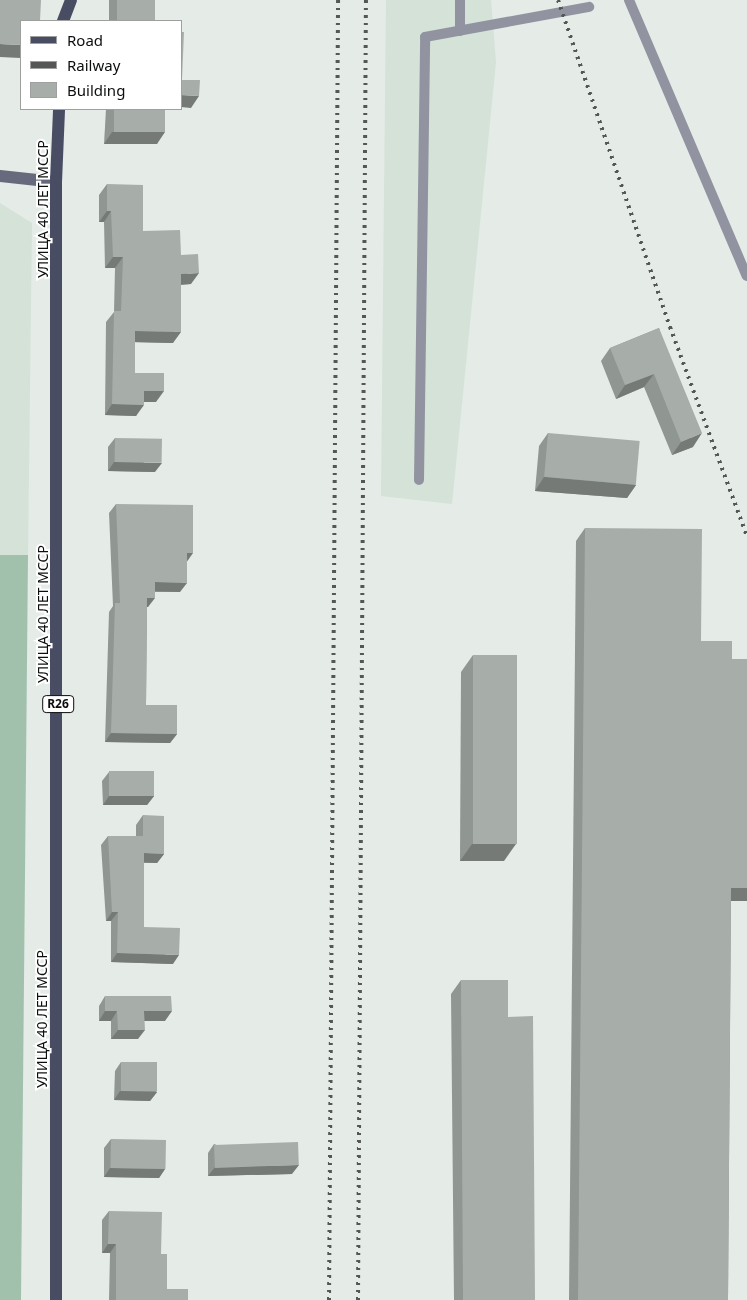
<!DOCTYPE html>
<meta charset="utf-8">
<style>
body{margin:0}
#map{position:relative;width:747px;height:1300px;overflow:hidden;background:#e5ebe7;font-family:"Noto Sans",sans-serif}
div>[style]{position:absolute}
.built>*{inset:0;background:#d4e2d8}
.forest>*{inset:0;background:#a1c1ac}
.lane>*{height:10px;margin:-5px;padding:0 5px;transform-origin:5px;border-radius:5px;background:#9193a0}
.secondary>*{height:12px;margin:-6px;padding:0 6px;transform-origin:6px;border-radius:6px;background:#676a7d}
.primary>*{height:12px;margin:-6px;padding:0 6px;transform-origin:6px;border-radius:6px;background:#494d64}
.rail>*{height:4px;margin-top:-2px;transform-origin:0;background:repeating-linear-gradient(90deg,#545755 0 2.5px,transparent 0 7.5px)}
.wall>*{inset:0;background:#909691;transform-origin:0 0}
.shaded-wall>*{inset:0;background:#757a76;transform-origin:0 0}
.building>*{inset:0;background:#a7aea9;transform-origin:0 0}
span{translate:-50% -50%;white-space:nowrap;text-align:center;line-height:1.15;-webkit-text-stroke:4px #fff;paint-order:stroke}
.shield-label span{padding:1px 4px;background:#fff;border:1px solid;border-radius:4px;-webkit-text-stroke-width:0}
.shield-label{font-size:12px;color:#0c0e0d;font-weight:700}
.street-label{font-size:14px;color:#0c0e0d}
.legend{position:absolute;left:20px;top:20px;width:162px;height:90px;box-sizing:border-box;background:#fff;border:1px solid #9e9f9e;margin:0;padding:6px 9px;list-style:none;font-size:15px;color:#0c0e0d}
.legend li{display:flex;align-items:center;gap:10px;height:25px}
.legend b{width:25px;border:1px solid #9e9f9e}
</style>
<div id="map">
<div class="built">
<i style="clip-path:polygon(386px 0,491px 0,496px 62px,452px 504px,381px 496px)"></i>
<i style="clip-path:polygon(0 203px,32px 223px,28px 555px,0 555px)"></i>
</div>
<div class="forest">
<i style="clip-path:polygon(0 555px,28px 555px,21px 1300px,0 1300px)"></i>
</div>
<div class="lane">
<i style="left:629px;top:0;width:300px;rotate:66.9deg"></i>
<i style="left:460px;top:31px;width:31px;rotate:-90deg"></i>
<i style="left:419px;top:480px;width:443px;rotate:-89.2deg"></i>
<i style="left:425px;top:37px;width:167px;rotate:-10.4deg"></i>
</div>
<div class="secondary">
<i style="left:0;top:176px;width:56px;rotate:6.1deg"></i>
</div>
<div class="primary">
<i style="left:63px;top:21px;width:22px;rotate:-69deg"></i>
<i style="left:56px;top:1300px;width:1118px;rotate:-90deg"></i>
<i style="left:56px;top:182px;width:73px;rotate:-87.6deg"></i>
</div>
<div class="rail">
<i style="left:558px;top:0;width:346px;rotate:71.1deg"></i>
<i style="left:670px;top:327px;width:223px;rotate:69.8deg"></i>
<i style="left:329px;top:1300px;width:1300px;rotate:-89.6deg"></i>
<i style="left:358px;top:1300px;width:1300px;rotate:-89.65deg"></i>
</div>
<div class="wall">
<i style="left:109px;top:0;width:46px;height:21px"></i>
<i style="clip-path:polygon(106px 109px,165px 109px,157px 144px,104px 144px)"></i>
<i style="clip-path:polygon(107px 184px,143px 231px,181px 255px,191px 284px,181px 285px,173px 343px,135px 342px,135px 373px,156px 402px,144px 402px,136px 416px,105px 415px,106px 322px,114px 312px,115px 268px,105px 268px,104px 222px,99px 222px,99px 195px)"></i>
<i style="clip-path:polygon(659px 328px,693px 447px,672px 455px,644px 387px,616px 399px,601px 361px,610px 348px)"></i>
<i style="clip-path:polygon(548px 433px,636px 485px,627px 498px,535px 491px,539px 446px)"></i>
<i style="clip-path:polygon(115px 438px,155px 472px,108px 471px,108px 447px)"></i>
<i style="clip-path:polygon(116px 504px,187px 562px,180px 592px,155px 592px,148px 607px,147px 607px,146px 705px,177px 734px,170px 743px,105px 742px,109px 612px,113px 606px,109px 513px)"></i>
<i style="clip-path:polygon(585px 528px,701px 641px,731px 901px,728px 1300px,569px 1300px,576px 541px)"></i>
<i style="clip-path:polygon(473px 655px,504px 861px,460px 861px,461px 672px)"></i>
<i style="clip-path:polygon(109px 772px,154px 796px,147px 805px,103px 805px,102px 781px)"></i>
<i style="clip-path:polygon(143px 815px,164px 854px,157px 863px,144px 863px,144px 927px,173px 964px,111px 962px,111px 921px,106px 921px,101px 845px,108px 836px,136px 836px,136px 825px)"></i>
<i style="clip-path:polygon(461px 980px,508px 1017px,535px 1300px,454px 1300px,451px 994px)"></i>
<i style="clip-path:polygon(105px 996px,165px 1021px,144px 1021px,138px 1039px,111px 1039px,111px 1021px,99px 1021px,99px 1006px)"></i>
<i style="clip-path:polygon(121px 1062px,157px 1092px,150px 1101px,114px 1100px,115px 1071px)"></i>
<i style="clip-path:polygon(111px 1139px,165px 1169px,159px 1178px,104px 1177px,104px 1148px)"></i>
<i style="clip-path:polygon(214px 1144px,292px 1174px,208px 1176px,208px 1153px)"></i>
<i style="clip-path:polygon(109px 1211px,161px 1254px,167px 1289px,188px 1300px,109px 1300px,110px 1253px,102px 1253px,102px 1220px)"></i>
</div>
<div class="shaded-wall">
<i style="left:0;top:44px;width:21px;height:13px;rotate:3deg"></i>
<i style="clip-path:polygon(181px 95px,199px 96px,191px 108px,181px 107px)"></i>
<i style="clip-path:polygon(112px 132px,165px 132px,157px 144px,104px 144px)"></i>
<i style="clip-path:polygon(107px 211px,111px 211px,104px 222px,99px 222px)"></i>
<i style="clip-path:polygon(113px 257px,123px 257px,115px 268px,105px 268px)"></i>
<i style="clip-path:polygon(199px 273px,191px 284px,173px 285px,181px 274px)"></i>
<i style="clip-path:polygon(135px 331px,181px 332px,173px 343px,128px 342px)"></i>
<i style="clip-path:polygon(654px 374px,644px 387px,616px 399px,625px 385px)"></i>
<i style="clip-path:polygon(144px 391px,164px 391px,156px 402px,136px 402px)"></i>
<i style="clip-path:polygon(112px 404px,144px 405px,136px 416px,105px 415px)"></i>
<i style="clip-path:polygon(702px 433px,693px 447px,672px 455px,681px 442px)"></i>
<i style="clip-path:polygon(114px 462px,162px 463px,155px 472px,108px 471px)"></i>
<i style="clip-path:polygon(544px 477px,636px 485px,627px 498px,535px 491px)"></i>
<i style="clip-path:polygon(187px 553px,193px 553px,186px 563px)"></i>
<i style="clip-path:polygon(155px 582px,187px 583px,180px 592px,149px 591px)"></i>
<i style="clip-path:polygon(147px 598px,155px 598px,148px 607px,141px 607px)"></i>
<i style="clip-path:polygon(111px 733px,177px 734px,170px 743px,105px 742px)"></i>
<i style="clip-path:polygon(109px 796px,154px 796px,147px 805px,103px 805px)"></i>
<i style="clip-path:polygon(472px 844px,516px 844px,504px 861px,460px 861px)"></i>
<i style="clip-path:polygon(144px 853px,164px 854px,157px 863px,138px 862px)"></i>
<i style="clip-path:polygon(731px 888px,747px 888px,747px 901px,722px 901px)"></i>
<i style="clip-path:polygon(112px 912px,118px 912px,111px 921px,106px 921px)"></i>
<i style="clip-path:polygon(117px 953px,179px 955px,173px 964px,111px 962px)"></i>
<i style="clip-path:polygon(105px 1011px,117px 1011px,111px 1021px,99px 1021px)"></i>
<i style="clip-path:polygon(144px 1011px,172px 1011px,165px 1021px,138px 1021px)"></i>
<i style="clip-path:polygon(118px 1030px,145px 1030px,138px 1039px,111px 1039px)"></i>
<i style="clip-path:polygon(120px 1091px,157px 1092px,150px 1101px,114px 1100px)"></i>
<i style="clip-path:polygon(299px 1165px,292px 1174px,208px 1176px,215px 1167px)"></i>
<i style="clip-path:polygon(110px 1168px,165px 1169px,159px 1178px,104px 1177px)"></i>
<i style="clip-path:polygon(108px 1244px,116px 1244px,110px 1253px,102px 1253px)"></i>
</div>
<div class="building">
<i style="clip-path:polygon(0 0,41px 0,40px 21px,21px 21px,21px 45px,0 44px)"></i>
<i style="left:117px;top:0;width:38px;height:21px"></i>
<i style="clip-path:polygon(181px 32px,184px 32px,182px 80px,200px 80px,199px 96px,181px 95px)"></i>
<i style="left:114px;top:109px;width:51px;height:23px"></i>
<i style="clip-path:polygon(107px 184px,143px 185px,143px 231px,180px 230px,181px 255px,198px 254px,199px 273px,181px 274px,181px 332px,135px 331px,135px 373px,164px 373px,164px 391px,144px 391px,144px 405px,112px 404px,114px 311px,121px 311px,123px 257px,113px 257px,111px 211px,107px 211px)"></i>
<i style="clip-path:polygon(659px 328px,702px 433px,681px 442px,654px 374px,625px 385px,610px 348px)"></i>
<i style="left:548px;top:433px;width:92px;height:44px;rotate:5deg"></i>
<i style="left:115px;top:438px;width:47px;height:24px;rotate:1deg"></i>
<i style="clip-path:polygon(116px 504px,193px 505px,193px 553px,187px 553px,187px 583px,155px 582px,155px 598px,147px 598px,146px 705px,177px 705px,177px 734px,111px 733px,115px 603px,120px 603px)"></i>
<i style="clip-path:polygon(585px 528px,702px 529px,701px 641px,732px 641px,732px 659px,747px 659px,747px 888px,731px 888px,728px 1300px,578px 1300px)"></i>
<i style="left:473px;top:655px;width:44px;height:189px"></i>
<i style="left:154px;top:771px;width:25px;height:45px;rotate:90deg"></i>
<i style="clip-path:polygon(143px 815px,164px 816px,164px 854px,144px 853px,144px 927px,180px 928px,179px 955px,117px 953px,118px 912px,112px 912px,108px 836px,143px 836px)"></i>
<i style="clip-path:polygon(461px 980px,508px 980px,508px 1017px,533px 1016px,535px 1300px,463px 1300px)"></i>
<i style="clip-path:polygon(105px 996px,171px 996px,172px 1011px,144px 1011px,145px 1030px,118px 1030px,117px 1011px,105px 1011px)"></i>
<i style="left:121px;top:1062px;width:36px;height:29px"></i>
<i style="left:111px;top:1139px;width:55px;height:29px;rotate:1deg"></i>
<i style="left:298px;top:1142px;width:23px;height:84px;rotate:88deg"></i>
<i style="clip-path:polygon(109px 1211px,162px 1212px,161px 1254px,167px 1254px,167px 1289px,188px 1289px,188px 1300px,116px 1300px,116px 1244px,108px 1244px)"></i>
</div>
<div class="shield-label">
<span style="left:58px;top:704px">R26</span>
</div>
<div class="street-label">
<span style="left:43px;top:209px;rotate:-90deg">УЛИЦА 40 ЛЕТ МССР</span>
<span style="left:43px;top:614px;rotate:-90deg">УЛИЦА 40 ЛЕТ МССР</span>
<span style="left:42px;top:1019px;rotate:-90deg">УЛИЦА 40 ЛЕТ МССР</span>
</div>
<ul class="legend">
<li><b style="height:6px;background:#494d64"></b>Road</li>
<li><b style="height:6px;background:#545755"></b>Railway</li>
<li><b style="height:14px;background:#a7aea9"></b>Building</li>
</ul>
</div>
